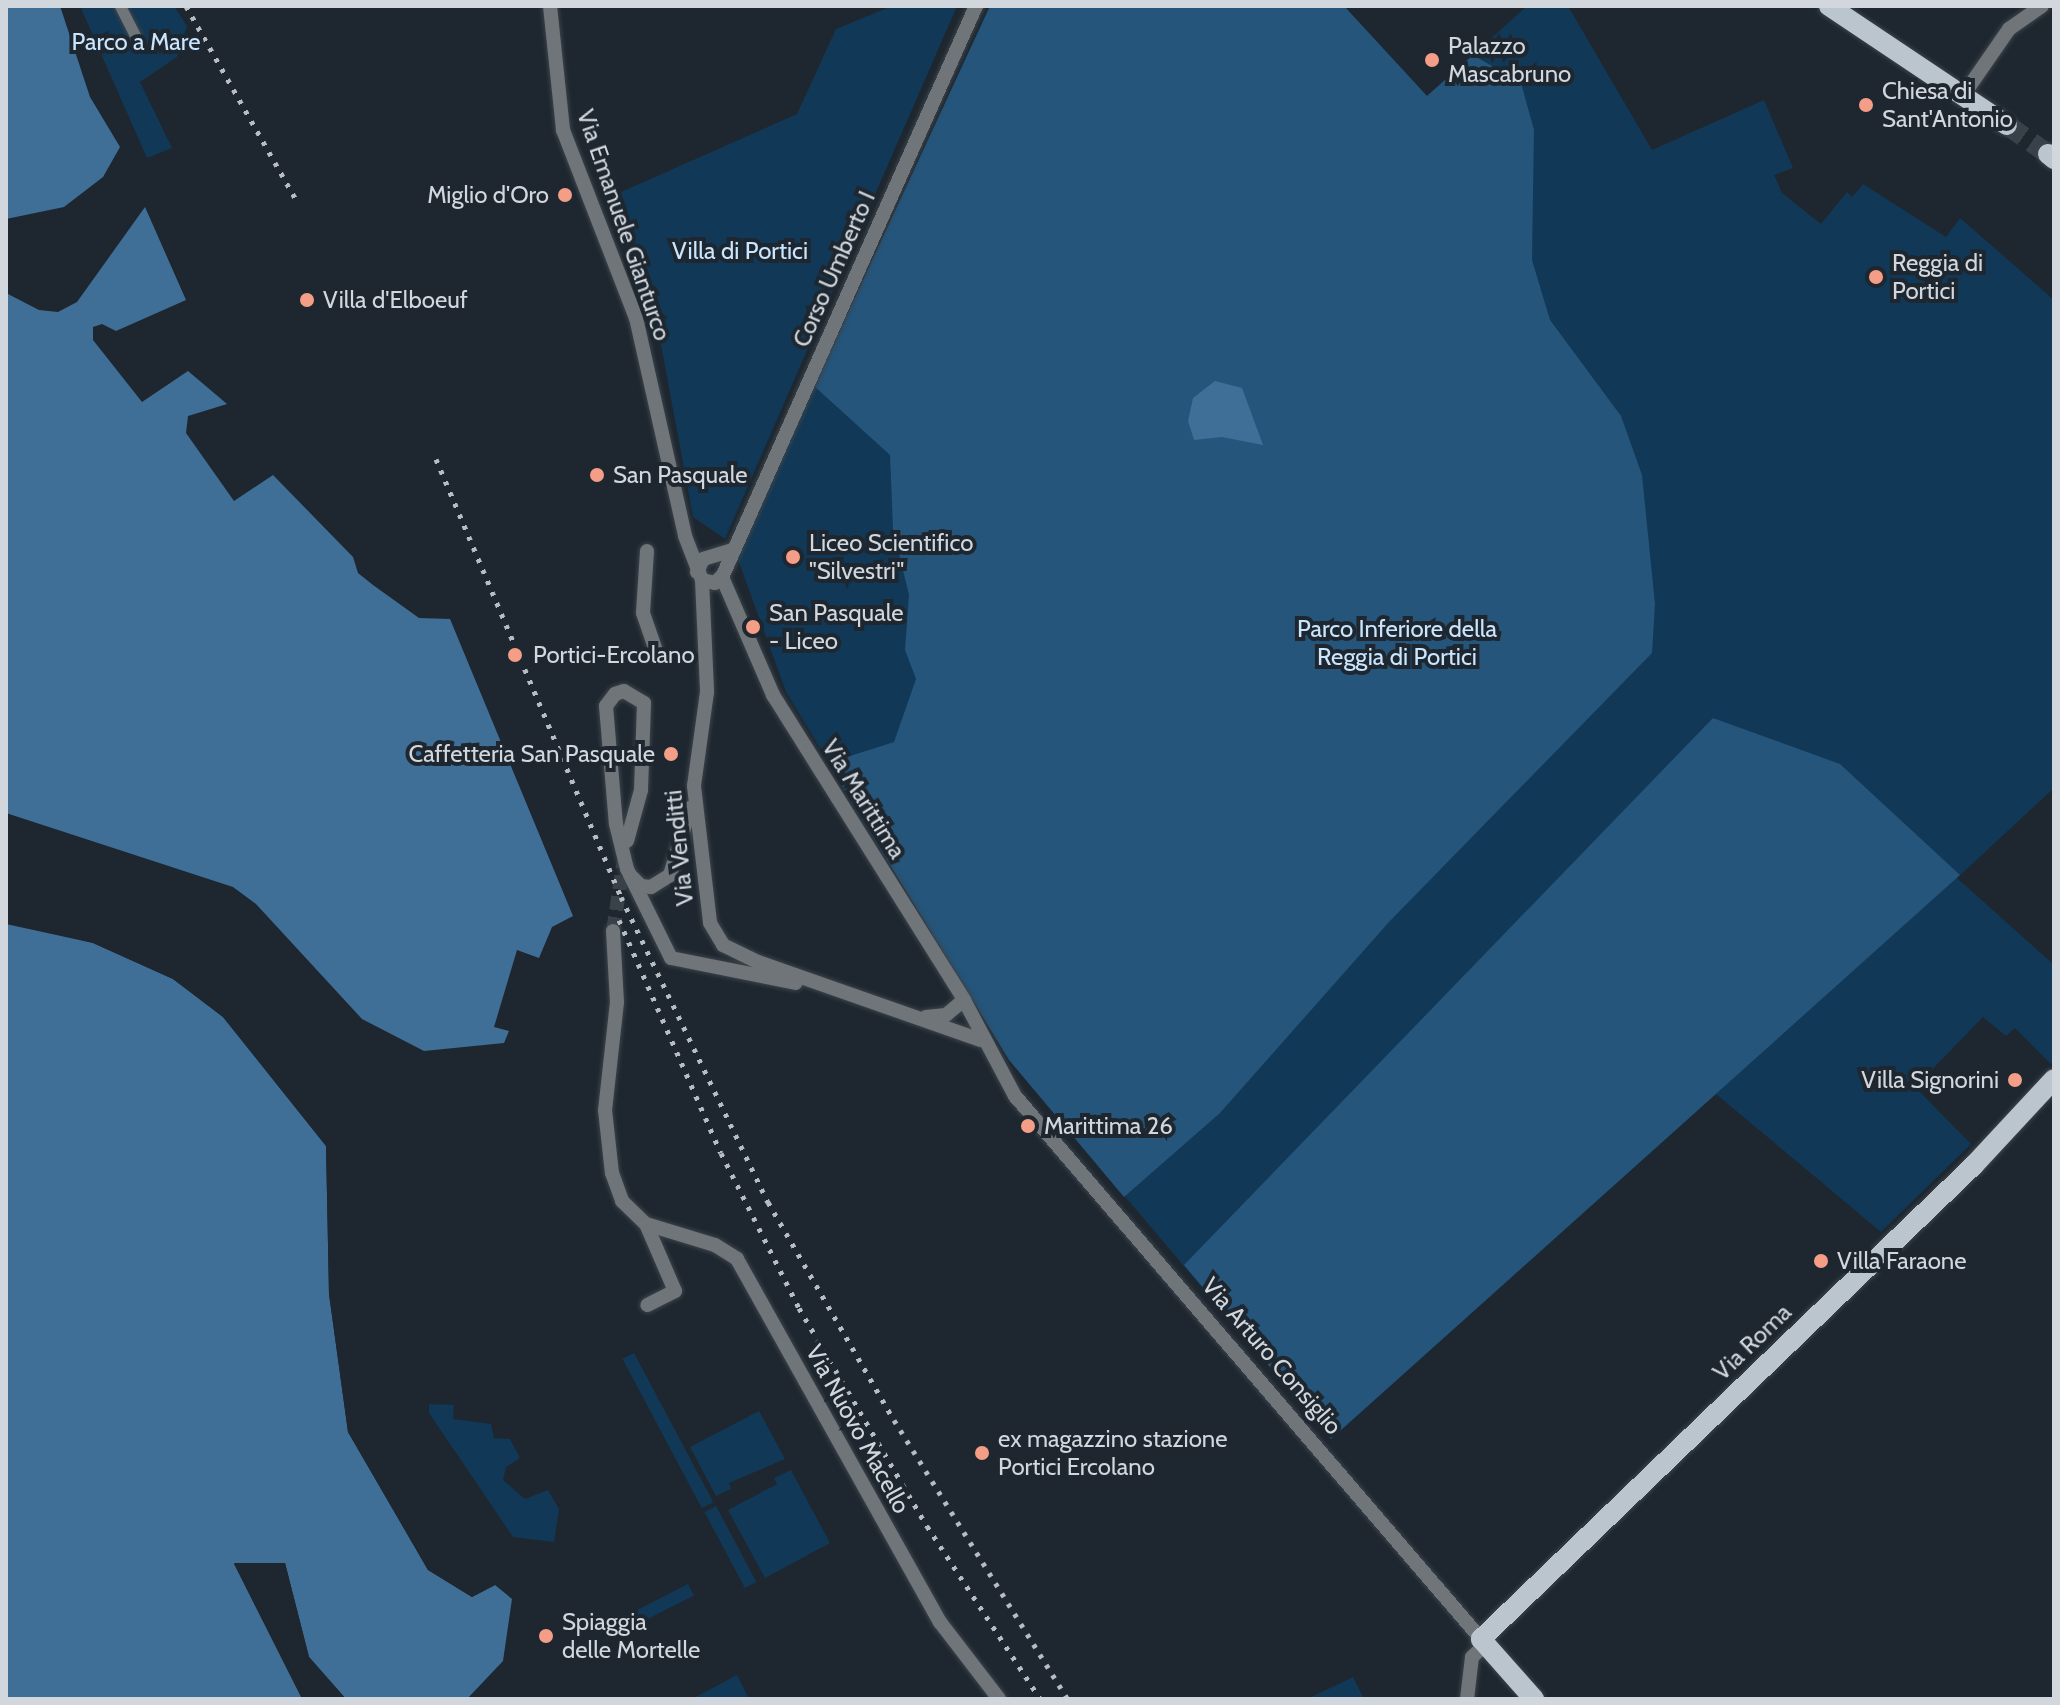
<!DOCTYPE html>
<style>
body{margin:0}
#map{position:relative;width:2060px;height:1705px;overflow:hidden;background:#1e272f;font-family:Cabin,sans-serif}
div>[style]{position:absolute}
.green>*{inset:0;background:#113856;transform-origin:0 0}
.forest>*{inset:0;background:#25557b}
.water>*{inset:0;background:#3f6f97}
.pier>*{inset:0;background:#1e272f}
.minor-tunnel>*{height:14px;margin-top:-7px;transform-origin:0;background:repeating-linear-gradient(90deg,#394149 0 14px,transparent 0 21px)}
.primary-tunnel>*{height:20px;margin-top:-10px;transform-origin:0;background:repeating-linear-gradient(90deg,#394149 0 20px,transparent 0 30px)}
.roads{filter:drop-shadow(0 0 2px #3b434b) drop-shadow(0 0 2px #3b434b)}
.pedestrian>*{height:11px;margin:-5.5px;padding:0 5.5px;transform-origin:5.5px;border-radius:5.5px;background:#707579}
.minor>*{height:14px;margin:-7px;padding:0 7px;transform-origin:7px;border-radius:7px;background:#707579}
.primary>*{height:20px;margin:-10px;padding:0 10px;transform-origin:10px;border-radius:10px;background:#bbc5ce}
.rail>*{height:5px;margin-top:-2.5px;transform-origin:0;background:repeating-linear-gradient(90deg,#b7bdc4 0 4px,transparent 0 12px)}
.dots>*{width:22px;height:22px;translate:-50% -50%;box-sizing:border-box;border:4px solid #1e272f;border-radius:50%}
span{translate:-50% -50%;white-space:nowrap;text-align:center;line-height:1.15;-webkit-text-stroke:8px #1e272f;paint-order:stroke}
.park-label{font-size:24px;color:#cae5fe}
.poi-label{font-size:24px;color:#d1d7dd}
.left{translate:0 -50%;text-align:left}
.right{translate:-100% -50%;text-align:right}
.street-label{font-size:24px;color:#d1d7dd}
.frame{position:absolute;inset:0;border:8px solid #d1d7dd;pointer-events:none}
</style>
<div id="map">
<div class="green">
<i style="clip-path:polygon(80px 6px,174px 6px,187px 26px,177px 57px,140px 82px,172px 148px,147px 158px)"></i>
<i style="clip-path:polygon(892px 6px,957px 6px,725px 539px,693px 517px,657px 323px,612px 196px,797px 114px,836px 29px)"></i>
<i style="clip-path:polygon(990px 6px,1344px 6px,1427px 96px,1527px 6px,1568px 6px,1652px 150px,1764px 100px,1793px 168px,1774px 175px,1782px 193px,1821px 224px,1847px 192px,1852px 197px,1863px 184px,1946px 237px,1960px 218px,2054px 300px,2054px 788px,1957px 878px,2054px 965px,2054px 1060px,2051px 1064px,2015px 1028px,2006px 1036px,1983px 1017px,1915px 1087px,1971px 1144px,1881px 1232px,1716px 1094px,1331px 1439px,1009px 1060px,786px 692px,736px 554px)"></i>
<i style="left:634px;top:1353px;width:169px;height:13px;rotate:62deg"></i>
<i style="clip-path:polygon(429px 1404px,454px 1405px,453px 1419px,491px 1424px,494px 1438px,510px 1439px,520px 1458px,506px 1467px,503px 1480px,525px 1499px,548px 1490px,559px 1509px,554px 1542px,513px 1537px,429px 1413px)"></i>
<i style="clip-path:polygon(759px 1411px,785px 1459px,729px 1483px,731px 1489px,716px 1496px,690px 1447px)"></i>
<i style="clip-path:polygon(791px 1470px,830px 1543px,765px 1578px,728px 1510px,777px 1484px,774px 1478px)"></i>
<i style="left:716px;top:1506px;width:86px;height:13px;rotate:62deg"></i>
<i style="left:688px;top:1584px;width:13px;height:98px;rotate:63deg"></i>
<i style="clip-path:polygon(737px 1675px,749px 1699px,692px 1699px)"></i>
<i style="clip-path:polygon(1353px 1677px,1364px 1699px,1307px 1699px)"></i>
</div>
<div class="forest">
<i style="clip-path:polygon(990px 6px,1344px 6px,1427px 96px,1473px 55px,1521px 83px,1534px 130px,1532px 260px,1550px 320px,1621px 416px,1642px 475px,1655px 604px,1652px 653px,1389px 922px,1220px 1113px,1124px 1197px,1009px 1060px,828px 763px,894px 742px,916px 679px,905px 650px,909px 595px,893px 529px,890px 455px,814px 386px)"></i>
<i style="clip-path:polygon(1713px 718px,1840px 764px,1960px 875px,1331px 1439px,1184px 1265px)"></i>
</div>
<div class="water">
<i style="clip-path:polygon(6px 6px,60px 6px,90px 97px,120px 147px,103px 177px,64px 207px,6px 219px)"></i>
<i style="clip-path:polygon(145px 207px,186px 300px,116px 331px,102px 324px,93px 327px,93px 340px,142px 402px,188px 371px,227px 404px,188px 416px,186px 433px,234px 501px,273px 475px,353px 557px,358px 573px,373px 585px,419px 618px,450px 619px,573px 916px,552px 927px,539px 958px,517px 950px,494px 1027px,509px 1031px,504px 1043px,424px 1051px,362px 1019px,256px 904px,233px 887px,6px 813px,6px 293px,39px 310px,58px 312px,77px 302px)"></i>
<i style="clip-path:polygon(1215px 381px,1242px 388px,1263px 445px,1222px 437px,1194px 440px,1188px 421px,1193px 398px)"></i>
<i style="clip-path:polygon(6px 924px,93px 943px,173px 979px,223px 1017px,326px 1146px,329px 1294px,348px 1432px,428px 1570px,472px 1597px,495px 1585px,512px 1599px,503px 1661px,467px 1699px,346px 1699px,309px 1657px,285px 1563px,234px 1564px,302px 1699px,6px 1699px)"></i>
</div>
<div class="pier">
<i style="clip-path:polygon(6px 920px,94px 939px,175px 976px,226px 1014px,330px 1144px,333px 1294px,352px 1431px,431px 1567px,472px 1592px,495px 1585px,472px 1597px,428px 1570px,348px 1432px,329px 1294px,326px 1146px,223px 1017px,173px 979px,93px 943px)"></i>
<i style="clip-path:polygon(234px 1563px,285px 1563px,309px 1657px,346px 1699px,306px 1659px,282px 1567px,240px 1567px,306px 1699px)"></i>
</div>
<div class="minor-tunnel">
<i style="left:613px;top:931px;width:79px;rotate:-81.3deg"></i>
</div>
<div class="primary-tunnel">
<i style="left:2007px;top:125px;width:50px;rotate:35.3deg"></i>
</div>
<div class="roads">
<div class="pedestrian">
<i style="left:120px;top:6px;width:35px;rotate:63deg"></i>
</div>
<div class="minor">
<i style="left:550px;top:6px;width:125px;rotate:84deg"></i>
<i style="left:563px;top:130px;width:202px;rotate:68.8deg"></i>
<i style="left:636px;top:318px;width:223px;rotate:77.3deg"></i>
<i style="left:685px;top:536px;width:47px;rotate:68.9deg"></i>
<i style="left:702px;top:580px;width:112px;rotate:87.4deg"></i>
<i style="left:707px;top:692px;width:95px;rotate:97.9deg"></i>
<i style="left:694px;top:786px;width:138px;rotate:83.3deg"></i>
<i style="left:710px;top:923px;width:26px;rotate:59deg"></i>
<i style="left:723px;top:945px;width:39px;rotate:26deg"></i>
<i style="left:758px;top:962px;width:236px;rotate:19.3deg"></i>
<i style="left:1962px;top:97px;width:83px;rotate:-55.3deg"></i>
<i style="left:2009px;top:29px;width:40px;rotate:-34.9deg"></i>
<i style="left:647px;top:551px;width:62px;rotate:93.7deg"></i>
<i style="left:643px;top:613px;width:39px;rotate:71deg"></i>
<i style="left:697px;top:572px;width:14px;rotate:-65deg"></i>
<i style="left:703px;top:559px;width:31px;rotate:-17deg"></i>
<i style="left:722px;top:577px;width:129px;rotate:66.6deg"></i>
<i style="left:773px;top:695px;width:360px;rotate:57.9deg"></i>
<i style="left:964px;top:1000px;width:109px;rotate:62deg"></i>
<i style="left:1015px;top:1096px;width:716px;rotate:49.36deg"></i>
<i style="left:702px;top:580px;width:13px;rotate:13deg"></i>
<i style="left:715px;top:583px;width:11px;rotate:-45deg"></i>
<i style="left:723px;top:575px;width:623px;rotate:-66.03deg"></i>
<i style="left:627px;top:841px;width:53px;rotate:-74.6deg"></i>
<i style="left:641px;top:790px;width:87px;rotate:-88deg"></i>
<i style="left:644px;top:703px;width:23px;rotate:-149deg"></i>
<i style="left:624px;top:691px;width:9px;rotate:162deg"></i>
<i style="left:615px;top:694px;width:15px;rotate:127deg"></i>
<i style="left:606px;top:706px;width:118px;rotate:85.2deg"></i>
<i style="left:616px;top:824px;width:46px;rotate:76.3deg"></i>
<i style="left:627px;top:869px;width:99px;rotate:63.7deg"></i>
<i style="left:671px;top:958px;width:127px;rotate:11.3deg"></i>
<i style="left:631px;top:876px;width:14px;rotate:45deg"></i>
<i style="left:641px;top:886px;width:10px;rotate:6deg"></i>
<i style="left:651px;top:887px;width:22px;rotate:-32deg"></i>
<i style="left:670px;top:875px;width:70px;rotate:-73.4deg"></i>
<i style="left:613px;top:931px;width:71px;rotate:86.8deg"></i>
<i style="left:617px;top:1002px;width:109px;rotate:96.3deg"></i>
<i style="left:605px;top:1110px;width:63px;rotate:83.7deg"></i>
<i style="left:612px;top:1173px;width:30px;rotate:70deg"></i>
<i style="left:622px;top:1201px;width:33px;rotate:44deg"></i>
<i style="left:646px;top:1224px;width:72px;rotate:16.9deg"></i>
<i style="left:715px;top:1245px;width:26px;rotate:32deg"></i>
<i style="left:737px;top:1259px;width:416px;rotate:60.8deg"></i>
<i style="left:940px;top:1622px;width:97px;rotate:52.5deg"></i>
<i style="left:926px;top:1017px;width:20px;rotate:-6deg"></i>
<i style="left:946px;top:1015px;width:23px;rotate:-40deg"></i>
<i style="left:646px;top:1224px;width:73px;rotate:66.6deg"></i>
<i style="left:675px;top:1291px;width:31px;rotate:153deg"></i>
<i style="left:1467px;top:1699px;width:42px;rotate:-83.2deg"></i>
<i style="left:1472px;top:1657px;width:19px;rotate:-43deg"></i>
</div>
<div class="primary">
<i style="left:1829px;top:6px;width:214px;rotate:33.8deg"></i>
<i style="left:2048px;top:154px;width:8px;rotate:40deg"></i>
<i style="left:1534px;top:1699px;width:80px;rotate:-131.5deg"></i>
<i style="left:1481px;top:1639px;width:684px;rotate:-43.87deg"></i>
<i style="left:1974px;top:1165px;width:117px;rotate:-47.1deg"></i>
</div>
</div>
<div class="rail">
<i style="left:186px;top:6px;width:224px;rotate:60.4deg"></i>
<i style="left:436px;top:459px;width:475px;rotate:67.1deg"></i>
<i style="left:621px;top:897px;width:339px;rotate:64.3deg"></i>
<i style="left:768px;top:1202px;width:252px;rotate:60deg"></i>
<i style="left:894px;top:1420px;width:329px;rotate:58.1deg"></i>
<i style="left:619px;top:920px;width:254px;rotate:66.4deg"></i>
<i style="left:721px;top:1153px;width:174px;rotate:63.3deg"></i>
<i style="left:799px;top:1308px;width:253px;rotate:59.6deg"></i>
<i style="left:927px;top:1526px;width:207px;rotate:56.8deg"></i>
</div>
<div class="dots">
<i style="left:1432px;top:60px;background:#f49e87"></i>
<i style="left:1866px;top:105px;background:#f49e87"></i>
<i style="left:565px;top:195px;background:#f49e87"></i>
<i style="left:1876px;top:277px;background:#f49e87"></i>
<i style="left:307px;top:300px;background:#f49e87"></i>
<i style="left:597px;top:475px;background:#f49e87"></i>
<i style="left:793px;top:557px;background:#f49e87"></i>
<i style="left:753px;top:627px;background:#f49e87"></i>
<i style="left:515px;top:655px;background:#f49e87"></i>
<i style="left:671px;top:754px;background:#f49e87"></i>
<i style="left:2015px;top:1080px;background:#f49e87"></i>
<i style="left:1028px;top:1126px;background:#f49e87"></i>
<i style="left:1821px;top:1261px;background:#f49e87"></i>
<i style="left:982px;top:1453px;background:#f49e87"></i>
<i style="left:546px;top:1636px;background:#f49e87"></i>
</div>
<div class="park-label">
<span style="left:136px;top:42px">Parco a Mare</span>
<span style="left:740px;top:251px">Villa di Portici</span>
<span style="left:1397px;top:643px">Parco Inferiore della<br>Reggia di Portici</span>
</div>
<div class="poi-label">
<span class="left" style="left:1448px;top:60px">Palazzo<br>Mascabruno</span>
<span class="left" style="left:1882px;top:105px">Chiesa di<br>Sant'Antonio</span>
<span class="right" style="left:549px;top:195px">Miglio d'Oro</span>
<span class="left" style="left:1892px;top:277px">Reggia di<br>Portici</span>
<span class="left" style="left:323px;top:300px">Villa d'Elboeuf</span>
<span class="left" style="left:613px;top:475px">San Pasquale</span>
<span class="left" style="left:809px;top:557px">Liceo Scientifico<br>"Silvestri"</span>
<span class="left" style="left:769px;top:627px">San Pasquale<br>- Liceo</span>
<span class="left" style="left:533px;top:655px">Portici-Ercolano</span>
<span class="right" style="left:655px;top:754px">Caffetteria San Pasquale</span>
<span class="right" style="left:1999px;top:1080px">Villa Signorini</span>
<span class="left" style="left:1044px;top:1126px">Marittima 26</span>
<span class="left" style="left:1837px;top:1261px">Villa Faraone</span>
<span class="left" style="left:998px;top:1453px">ex magazzino stazione<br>Portici Ercolano</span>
<span class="left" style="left:562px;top:1636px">Spiaggia<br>delle Mortelle</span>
</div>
<div class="street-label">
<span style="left:624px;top:225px;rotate:71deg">Via Emanuele Gianturco</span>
<span style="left:834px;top:269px;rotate:-66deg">Corso Umberto I</span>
<span style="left:864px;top:799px;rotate:58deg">Via Marittima</span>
<span style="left:679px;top:848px;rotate:-96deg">Via Venditti</span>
<span style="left:1752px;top:1342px;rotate:-44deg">Via Roma</span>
<span style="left:1272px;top:1356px;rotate:49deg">Via Arturo Consiglio</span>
<span style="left:858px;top:1429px;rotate:61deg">Via Nuovo Macello</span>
</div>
<div class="frame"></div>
</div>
